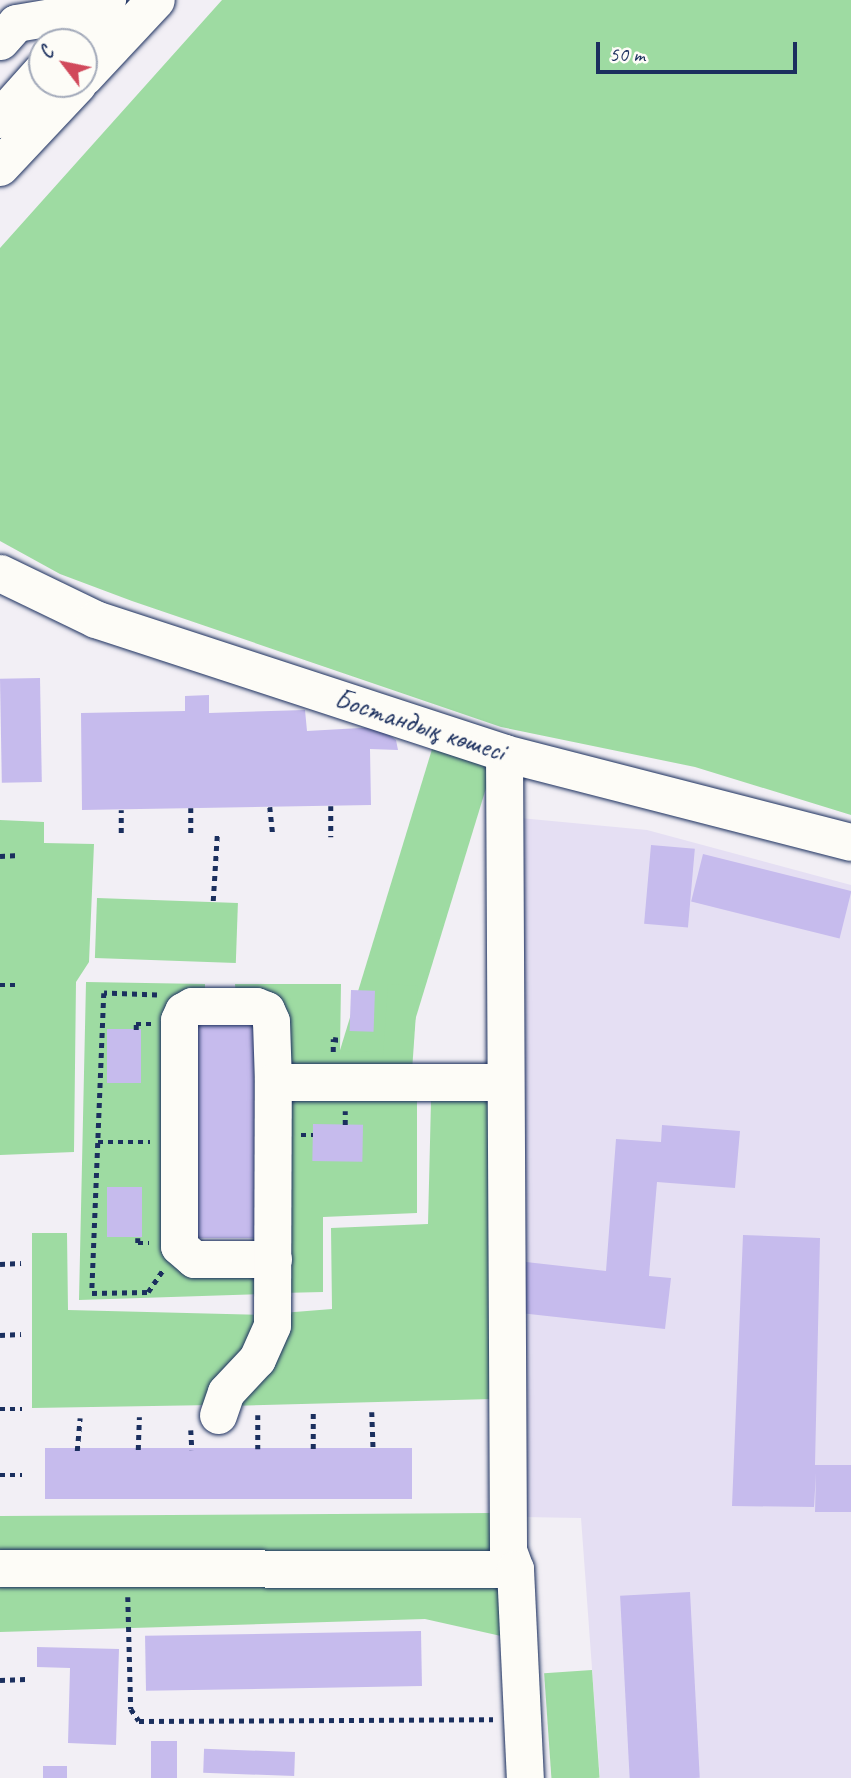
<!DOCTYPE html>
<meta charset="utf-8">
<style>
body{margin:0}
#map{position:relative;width:851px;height:1778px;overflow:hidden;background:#f2eff5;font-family:Caveat,sans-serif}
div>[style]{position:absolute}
.built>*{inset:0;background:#e5dff3}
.green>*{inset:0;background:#9edba2;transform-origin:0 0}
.building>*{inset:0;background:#c6bbed;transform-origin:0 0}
.path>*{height:4.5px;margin-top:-2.25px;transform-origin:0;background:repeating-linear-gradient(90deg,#1b2f5e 0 5px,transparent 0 10px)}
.roads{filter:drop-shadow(0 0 2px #1b2f5e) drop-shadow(0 0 2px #1b2f5e)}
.minor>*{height:37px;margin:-18.5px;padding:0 18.5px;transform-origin:18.5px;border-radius:18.5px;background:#fdfcf7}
.major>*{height:38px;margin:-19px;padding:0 19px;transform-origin:19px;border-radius:19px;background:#fdfcf7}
span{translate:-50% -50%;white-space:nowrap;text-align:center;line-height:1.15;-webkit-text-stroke:7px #fdfcf7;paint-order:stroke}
.street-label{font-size:28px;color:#1b2f5e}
.north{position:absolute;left:28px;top:28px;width:70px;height:70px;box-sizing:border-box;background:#fdfcf7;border:2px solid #a3aaba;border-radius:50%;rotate:302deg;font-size:19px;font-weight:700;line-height:28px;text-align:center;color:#1b2f5e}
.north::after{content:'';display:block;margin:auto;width:24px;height:32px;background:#d1495b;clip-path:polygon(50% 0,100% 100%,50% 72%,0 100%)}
.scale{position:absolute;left:596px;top:42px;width:201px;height:32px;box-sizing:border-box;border:4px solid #1b2f5e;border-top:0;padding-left:9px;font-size:21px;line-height:24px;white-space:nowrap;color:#1b2f5e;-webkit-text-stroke:5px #fdfcf7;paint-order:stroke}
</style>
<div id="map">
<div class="built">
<i style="clip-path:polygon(520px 818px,647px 830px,851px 885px,851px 1778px,600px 1778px,581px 1518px,523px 1517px)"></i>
</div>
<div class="green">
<i style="clip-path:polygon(222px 0,851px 0,851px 815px,695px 767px,501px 727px,132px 601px,60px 574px,0 541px,0 248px)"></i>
<i style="left:433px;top:746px;width:63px;height:322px;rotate:17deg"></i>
<i style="clip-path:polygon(0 820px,44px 822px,44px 843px,94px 844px,89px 962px,76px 982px,74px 1152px,0 1155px)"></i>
<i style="left:97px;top:898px;width:141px;height:60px;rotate:2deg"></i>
<i style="clip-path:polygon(86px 982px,205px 984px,205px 996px,187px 998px,171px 1244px,256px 1267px,266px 1294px,79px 1300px)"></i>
<i style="clip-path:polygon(235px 984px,341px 984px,340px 1051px,375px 1052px,375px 1073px,296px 1073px,236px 997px)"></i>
<i style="left:388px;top:984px;width:30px;height:89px;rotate:4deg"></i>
<i style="clip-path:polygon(495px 1095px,492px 1399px,230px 1406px,282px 1313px,332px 1309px,331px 1228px,428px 1224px,431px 1101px)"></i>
<i style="clip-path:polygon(289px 1099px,417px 1099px,417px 1213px,323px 1217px,323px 1292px,281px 1293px)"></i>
<i style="clip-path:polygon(32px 1233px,67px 1233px,68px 1310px,264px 1315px,213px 1405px,32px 1408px)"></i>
<i style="clip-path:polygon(493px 1513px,501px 1636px,425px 1619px,0 1632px,0 1516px)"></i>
<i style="left:592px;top:1670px;width:108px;height:48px;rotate:86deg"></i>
</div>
<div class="building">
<i style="left:40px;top:678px;width:104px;height:40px;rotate:89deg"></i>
<i style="clip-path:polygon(209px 695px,209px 713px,305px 710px,307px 731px,378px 727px,396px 740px,398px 750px,370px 749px,371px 805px,82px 810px,81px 713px,185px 711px,185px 696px)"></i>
<i style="left:651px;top:845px;width:44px;height:79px;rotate:5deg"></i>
<i style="left:703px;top:854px;width:153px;height:49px;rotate:14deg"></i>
<i style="left:351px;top:990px;width:24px;height:41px;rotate:2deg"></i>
<i style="left:194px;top:1025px;width:60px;height:213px"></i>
<i style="left:107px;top:1029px;width:34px;height:54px"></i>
<i style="left:313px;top:1124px;width:50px;height:37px;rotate:1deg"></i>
<i style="clip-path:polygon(662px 1125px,740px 1131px,735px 1188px,657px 1182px,649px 1276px,671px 1278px,665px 1329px,520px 1313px,526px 1262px,606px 1271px,616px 1139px,661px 1142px)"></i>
<i style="left:107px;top:1187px;width:35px;height:50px"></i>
<i style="clip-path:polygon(743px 1235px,820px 1238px,815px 1465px,851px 1465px,851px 1512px,815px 1512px,816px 1473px,814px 1507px,732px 1506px)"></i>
<i style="left:412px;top:1448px;width:51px;height:367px;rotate:90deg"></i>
<i style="left:690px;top:1592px;width:186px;height:70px;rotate:87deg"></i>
<i style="left:421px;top:1631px;width:55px;height:276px;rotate:89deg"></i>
<i style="clip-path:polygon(37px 1647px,119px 1649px,116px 1745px,68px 1743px,70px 1668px,37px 1667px)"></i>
<i style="left:151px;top:1741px;width:26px;height:37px"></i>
<i style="left:295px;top:1752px;width:24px;height:91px;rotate:92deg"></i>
<i style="left:67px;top:1766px;width:12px;height:24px;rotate:90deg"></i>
</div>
<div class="path">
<i style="left:331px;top:806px;width:31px;rotate:90deg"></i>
<i style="left:270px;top:807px;width:29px;rotate:84deg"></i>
<i style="left:191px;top:808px;width:26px;rotate:90deg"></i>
<i style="left:121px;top:833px;width:23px;rotate:-90deg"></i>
<i style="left:0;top:856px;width:19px;rotate:-3deg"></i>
<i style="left:213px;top:901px;width:66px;rotate:-86.5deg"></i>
<i style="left:0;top:985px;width:20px"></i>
<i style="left:157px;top:995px;width:53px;rotate:-177.8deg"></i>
<i style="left:104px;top:993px;width:300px;rotate:92.3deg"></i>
<i style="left:92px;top:1293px;width:56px;rotate:-1deg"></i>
<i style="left:148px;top:1292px;width:27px;rotate:-56deg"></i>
<i style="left:136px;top:1030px;width:6px;rotate:-90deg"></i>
<i style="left:136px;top:1024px;width:15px"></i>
<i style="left:333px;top:1052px;width:13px;rotate:-90deg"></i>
<i style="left:333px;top:1039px;width:7px;rotate:8deg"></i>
<i style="left:345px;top:1125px;width:14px;rotate:-90deg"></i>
<i style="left:301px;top:1135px;width:12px"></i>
<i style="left:98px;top:1142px;width:52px"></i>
<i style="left:138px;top:1238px;width:5px;rotate:90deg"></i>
<i style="left:138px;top:1243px;width:11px"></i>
<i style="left:0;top:1264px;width:21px;rotate:-3deg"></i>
<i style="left:0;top:1335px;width:21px;rotate:-3deg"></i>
<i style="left:0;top:1409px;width:22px"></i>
<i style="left:372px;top:1412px;width:36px;rotate:88deg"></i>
<i style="left:258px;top:1415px;width:34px;rotate:90deg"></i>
<i style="left:191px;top:1430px;width:20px;rotate:87deg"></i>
<i style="left:313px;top:1449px;width:36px;rotate:-90deg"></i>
<i style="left:138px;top:1450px;width:33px;rotate:-88deg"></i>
<i style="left:77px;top:1451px;width:33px;rotate:-85deg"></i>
<i style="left:0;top:1475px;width:22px"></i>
<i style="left:128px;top:1597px;width:112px;rotate:88.5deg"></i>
<i style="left:131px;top:1709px;width:14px;rotate:56deg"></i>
<i style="left:139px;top:1721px;width:354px;rotate:-0.3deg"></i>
<i style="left:0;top:1680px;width:26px;rotate:-2deg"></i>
</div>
<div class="roads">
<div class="minor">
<i style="left:0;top:41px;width:24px;rotate:-48deg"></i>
<i style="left:16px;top:23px;width:84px;rotate:-9.6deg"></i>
<i style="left:0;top:573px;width:106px;rotate:25.8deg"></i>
<i style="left:95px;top:619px;width:430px;rotate:18.1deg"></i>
<i style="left:504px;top:753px;width:358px;rotate:14.4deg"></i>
<i style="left:504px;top:753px;width:797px;rotate:89.71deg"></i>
<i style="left:508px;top:1550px;width:20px;rotate:70deg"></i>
<i style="left:273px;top:1082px;width:61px;rotate:-91.9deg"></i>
<i style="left:271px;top:1021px;width:12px;rotate:-114deg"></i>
<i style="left:266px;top:1010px;width:11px;rotate:-158deg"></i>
<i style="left:256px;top:1006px;width:64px;rotate:180deg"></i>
<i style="left:192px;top:1006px;width:10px;rotate:151deg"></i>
<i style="left:183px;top:1011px;width:10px;rotate:114deg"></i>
<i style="left:179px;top:1020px;width:226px;rotate:90deg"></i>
<i style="left:179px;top:1246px;width:20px;rotate:41deg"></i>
<i style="left:194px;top:1259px;width:79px"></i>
<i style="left:218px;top:1415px;width:24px;rotate:-71deg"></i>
<i style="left:226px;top:1392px;width:45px;rotate:-46.8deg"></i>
<i style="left:257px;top:1359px;width:37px;rotate:-66deg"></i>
<i style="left:272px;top:1325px;width:243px;rotate:-89.8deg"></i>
<i style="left:273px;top:1082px;width:232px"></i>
<i style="left:0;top:1568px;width:515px;rotate:0.11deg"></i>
<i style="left:515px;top:1569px;width:209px;rotate:87.3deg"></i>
</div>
<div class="major">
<i style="left:69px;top:42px;width:57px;rotate:-47.9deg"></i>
<i style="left:84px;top:77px;width:105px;rotate:-46.9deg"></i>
<i style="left:0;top:119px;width:63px;rotate:-48.2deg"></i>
<i style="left:0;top:167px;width:114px;rotate:-46.8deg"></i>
</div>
</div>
<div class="street-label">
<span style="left:420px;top:725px;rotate:18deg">Бостандық көшесі</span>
</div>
<div class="north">С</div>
<div class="scale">50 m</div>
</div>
